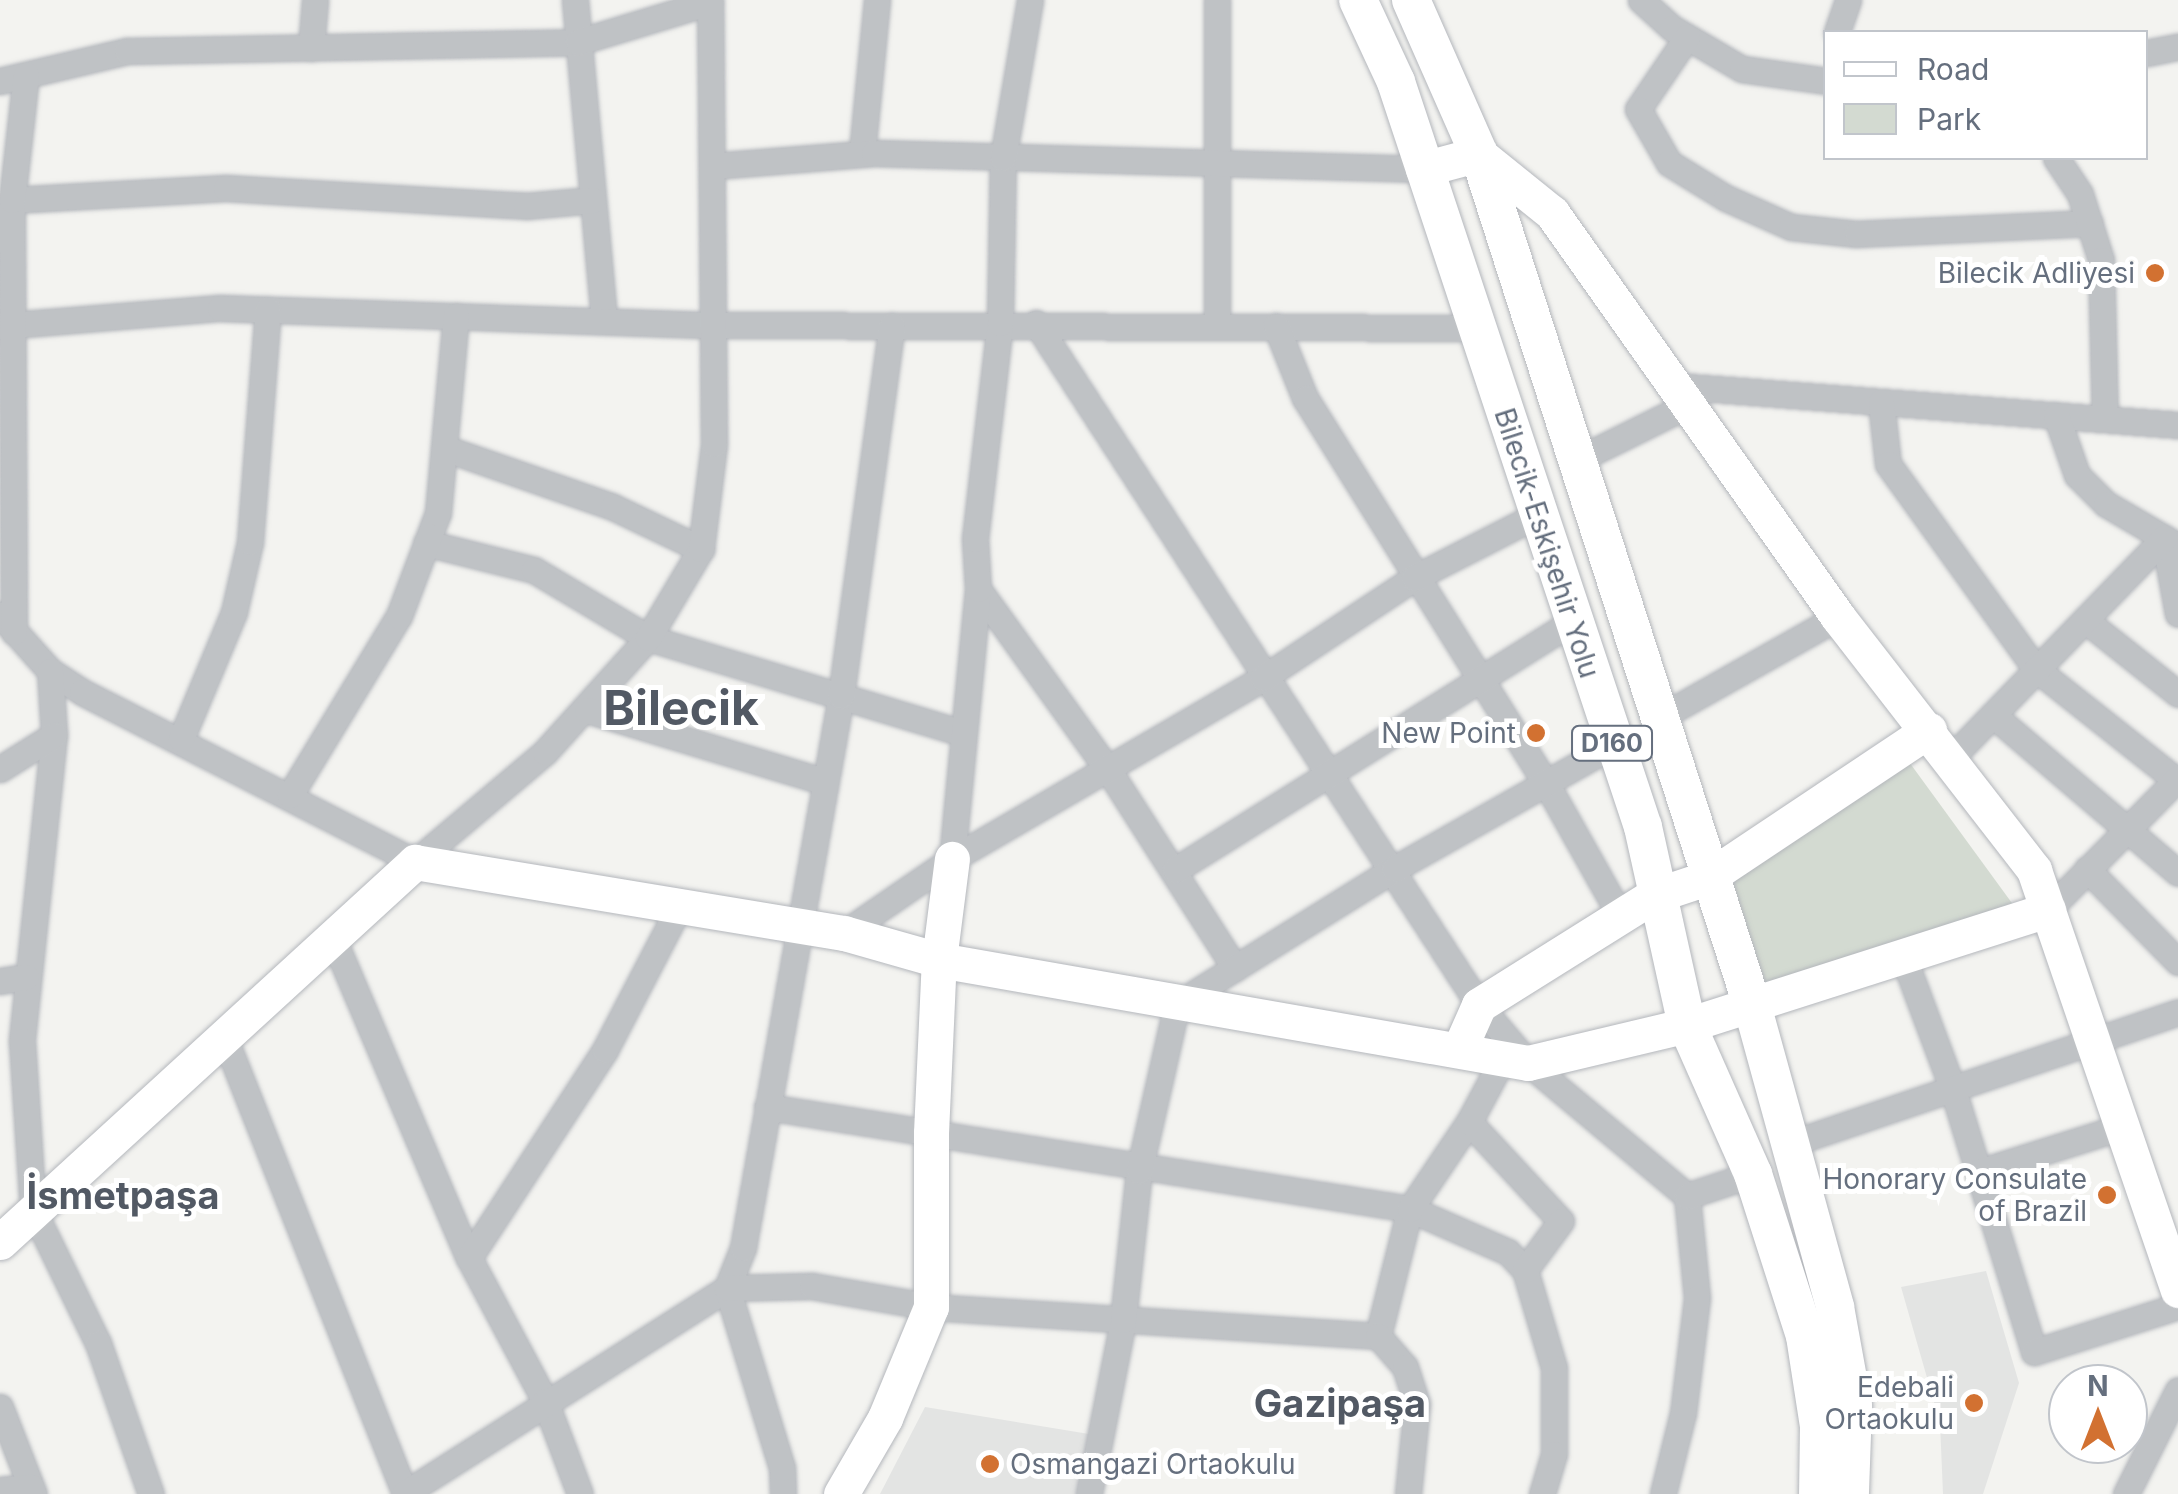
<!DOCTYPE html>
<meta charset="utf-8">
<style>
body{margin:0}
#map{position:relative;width:2178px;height:1494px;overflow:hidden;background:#f3f3f0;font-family:Inter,sans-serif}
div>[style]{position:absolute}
.built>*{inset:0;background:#e3e4e3}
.green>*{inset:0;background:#d3dad1}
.roads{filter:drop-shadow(0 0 2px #b4b7bc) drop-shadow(0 0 2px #b4b7bc)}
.street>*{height:25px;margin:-12.5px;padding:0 12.5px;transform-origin:12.5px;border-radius:12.5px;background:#bfc2c5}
.secondary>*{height:35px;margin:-17.5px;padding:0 17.5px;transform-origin:17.5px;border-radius:17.5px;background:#fff}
.primary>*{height:38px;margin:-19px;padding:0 19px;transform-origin:19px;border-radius:19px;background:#fff}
.dots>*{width:28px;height:28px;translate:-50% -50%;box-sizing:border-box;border:5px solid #fff;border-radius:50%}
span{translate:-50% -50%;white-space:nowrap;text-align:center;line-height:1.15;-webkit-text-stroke:10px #fff;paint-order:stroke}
.shield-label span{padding:2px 8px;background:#fff;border:2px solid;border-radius:8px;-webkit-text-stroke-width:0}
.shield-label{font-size:25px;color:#656f7e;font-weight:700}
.poi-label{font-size:28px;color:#656f7e}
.right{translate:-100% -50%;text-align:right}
.left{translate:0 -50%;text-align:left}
.street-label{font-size:28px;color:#656f7e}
.district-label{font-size:38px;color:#525964;font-weight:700}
.town-label{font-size:48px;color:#525964;font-weight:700}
.legend{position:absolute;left:1823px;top:30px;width:325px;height:130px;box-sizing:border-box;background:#fff;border:2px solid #c1c5cb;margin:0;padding:12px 18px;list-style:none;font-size:30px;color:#656f7e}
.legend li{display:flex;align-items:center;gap:20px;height:50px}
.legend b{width:50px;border:2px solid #c1c5cb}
.north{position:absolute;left:2048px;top:1364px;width:100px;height:100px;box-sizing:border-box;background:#fff;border:2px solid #c1c5cb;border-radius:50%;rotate:0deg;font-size:28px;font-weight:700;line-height:40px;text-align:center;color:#656f7e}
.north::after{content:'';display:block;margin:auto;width:35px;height:45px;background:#d27131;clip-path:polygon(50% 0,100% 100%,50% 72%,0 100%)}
</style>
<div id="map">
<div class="built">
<i style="clip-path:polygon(1986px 1271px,2019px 1383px,1983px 1494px,1943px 1494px,1940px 1423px,1901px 1287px)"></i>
<i style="clip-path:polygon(925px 1407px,1089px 1434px,1081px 1494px,880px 1494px)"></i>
</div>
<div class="green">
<i style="clip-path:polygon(1904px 755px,2017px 910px,1761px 997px,1726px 876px)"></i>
</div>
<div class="roads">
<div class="street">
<i style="left:575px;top:0;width:322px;rotate:84.8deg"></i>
<i style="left:1217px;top:0;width:326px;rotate:90deg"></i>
<i style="left:1641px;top:0;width:42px;rotate:42.1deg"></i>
<i style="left:1672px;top:28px;width:81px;rotate:30.4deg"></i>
<i style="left:1742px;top:69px;width:85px;rotate:8.1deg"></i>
<i style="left:1837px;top:32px;width:34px;rotate:-71deg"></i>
<i style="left:1687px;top:37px;width:87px;rotate:124.2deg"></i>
<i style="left:1638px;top:109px;width:62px;rotate:60.1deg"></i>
<i style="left:1669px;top:163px;width:67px;rotate:31.6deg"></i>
<i style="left:1726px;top:198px;width:71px;rotate:24deg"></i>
<i style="left:1791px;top:227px;width:66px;rotate:6.1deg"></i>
<i style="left:1857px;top:234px;width:233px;rotate:-2.7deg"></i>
<i style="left:311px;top:48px;width:48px;rotate:-85.2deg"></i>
<i style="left:2146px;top:53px;width:33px;rotate:-11deg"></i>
<i style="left:0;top:81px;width:130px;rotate:-13.3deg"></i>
<i style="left:127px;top:51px;width:451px;rotate:-1.1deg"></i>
<i style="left:578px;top:42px;width:138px;rotate:-16.9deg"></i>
<i style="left:862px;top:153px;width:154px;rotate:-84.4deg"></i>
<i style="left:2056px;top:158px;width:43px;rotate:56.3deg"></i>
<i style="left:2080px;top:194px;width:69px;rotate:72.3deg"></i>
<i style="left:2101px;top:260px;width:159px;rotate:88.6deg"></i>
<i style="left:713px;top:166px;width:162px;rotate:-4.6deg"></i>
<i style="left:874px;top:153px;width:549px;rotate:1.67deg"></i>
<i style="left:12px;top:200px;width:214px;rotate:-3.2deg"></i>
<i style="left:226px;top:188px;width:301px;rotate:3.4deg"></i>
<i style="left:526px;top:206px;width:67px;rotate:-5.1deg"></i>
<i style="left:1036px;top:323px;width:813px;rotate:56.99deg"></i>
<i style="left:1479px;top:1005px;width:76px;rotate:49.8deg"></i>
<i style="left:1528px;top:1063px;width:207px;rotate:39.9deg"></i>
<i style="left:1687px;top:1196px;width:102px;rotate:84.4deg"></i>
<i style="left:1697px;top:1298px;width:116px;rotate:96.9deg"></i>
<i style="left:1683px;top:1413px;width:83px;rotate:103.9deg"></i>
<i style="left:0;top:326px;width:221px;rotate:-4.7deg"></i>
<i style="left:220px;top:308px;width:493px;rotate:2deg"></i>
<i style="left:713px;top:325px;width:767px;rotate:0.22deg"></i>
<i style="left:1276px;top:326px;width:78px;rotate:68.1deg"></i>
<i style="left:1305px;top:398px;width:454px;rotate:58deg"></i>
<i style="left:1546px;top:783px;width:157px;rotate:60.7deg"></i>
<i style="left:1677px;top:386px;width:503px;rotate:4.45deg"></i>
<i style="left:1881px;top:402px;width:62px;rotate:83.6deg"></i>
<i style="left:1888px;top:464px;width:253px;rotate:54.2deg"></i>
<i style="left:2036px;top:669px;width:179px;rotate:38.4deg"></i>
<i style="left:2056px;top:415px;width:64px;rotate:70.7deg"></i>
<i style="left:2077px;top:475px;width:41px;rotate:45deg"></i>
<i style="left:2106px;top:504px;width:83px;rotate:30.3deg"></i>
<i style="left:444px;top:448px;width:179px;rotate:19.2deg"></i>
<i style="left:613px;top:507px;width:98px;rotate:25.5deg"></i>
<i style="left:1573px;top:462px;width:131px;rotate:-26.4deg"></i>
<i style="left:2164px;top:538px;width:77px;rotate:79.6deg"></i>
<i style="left:426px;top:543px;width:111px;rotate:14deg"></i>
<i style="left:534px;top:570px;width:133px;rotate:30.8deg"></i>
<i style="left:648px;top:638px;width:329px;rotate:16.8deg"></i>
<i style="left:978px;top:589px;width:224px;rotate:54.3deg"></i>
<i style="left:1109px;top:771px;width:234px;rotate:57.4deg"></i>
<i style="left:0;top:615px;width:75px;rotate:48.2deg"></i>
<i style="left:50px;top:671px;width:38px;rotate:33deg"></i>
<i style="left:82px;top:692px;width:374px;rotate:27deg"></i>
<i style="left:415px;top:862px;width:170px;rotate:-40.2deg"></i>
<i style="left:545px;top:752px;width:154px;rotate:-47.9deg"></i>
<i style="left:648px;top:638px;width:104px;rotate:-59.2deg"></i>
<i style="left:701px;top:549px;width:106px;rotate:-82.9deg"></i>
<i style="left:714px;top:444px;width:444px;rotate:-90.5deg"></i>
<i style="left:2085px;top:620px;width:119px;rotate:38.5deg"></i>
<i style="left:14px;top:632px;width:432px;rotate:-90.3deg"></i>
<i style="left:12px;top:200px;width:126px;rotate:-83.6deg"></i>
<i style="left:50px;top:671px;width:64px;rotate:86.4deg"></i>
<i style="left:54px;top:735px;width:308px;rotate:96deg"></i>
<i style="left:22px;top:1041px;width:169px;rotate:86.3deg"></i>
<i style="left:33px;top:1210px;width:148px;rotate:64deg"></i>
<i style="left:98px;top:1343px;width:160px;rotate:70.7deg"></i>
<i style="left:587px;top:710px;width:245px;rotate:16.8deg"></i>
<i style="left:1993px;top:715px;width:243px;rotate:40.5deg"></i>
<i style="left:1657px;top:719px;width:208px;rotate:-29.4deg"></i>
<i style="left:181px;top:739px;width:138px;rotate:-67.3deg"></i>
<i style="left:234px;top:612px;width:72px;rotate:-77.1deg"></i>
<i style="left:250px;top:542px;width:233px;rotate:-85.6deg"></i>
<i style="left:1950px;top:759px;width:308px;rotate:-45.9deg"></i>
<i style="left:0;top:769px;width:64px;rotate:-32.2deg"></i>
<i style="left:290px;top:795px;width:210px;rotate:-58.7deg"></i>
<i style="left:399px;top:616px;width:110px;rotate:-69.3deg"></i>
<i style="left:438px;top:513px;width:198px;rotate:-84.8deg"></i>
<i style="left:952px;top:859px;width:271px;rotate:-84.5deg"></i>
<i style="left:978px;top:589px;width:50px;rotate:-93.4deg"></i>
<i style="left:975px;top:539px;width:217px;rotate:-83.4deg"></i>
<i style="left:1000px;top:323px;width:165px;rotate:-89deg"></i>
<i style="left:1003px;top:158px;width:160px;rotate:-80.3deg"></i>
<i style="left:2087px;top:869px;width:130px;rotate:45.6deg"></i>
<i style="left:1175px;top:870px;width:467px;rotate:-32deg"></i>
<i style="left:2048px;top:910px;width:185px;rotate:-45.4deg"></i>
<i style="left:844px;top:933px;width:131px;rotate:-34.4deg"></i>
<i style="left:952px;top:859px;width:360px;rotate:-30.2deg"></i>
<i style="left:1263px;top:678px;width:181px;rotate:-33.5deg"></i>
<i style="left:1414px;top:578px;width:136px;rotate:-27.1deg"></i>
<i style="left:332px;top:936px;width:350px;rotate:67deg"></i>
<i style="left:469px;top:1258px;width:162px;rotate:62deg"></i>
<i style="left:545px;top:1401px;width:99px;rotate:69.4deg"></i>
<i style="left:1903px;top:956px;width:143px;rotate:69.5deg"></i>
<i style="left:1953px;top:1090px;width:274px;rotate:72.8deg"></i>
<i style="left:2034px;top:1352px;width:151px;rotate:-17.7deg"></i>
<i style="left:0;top:981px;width:26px;rotate:-9deg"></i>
<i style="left:223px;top:1034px;width:495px;rotate:68.4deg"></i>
<i style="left:767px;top:1107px;width:651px;rotate:9.01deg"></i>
<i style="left:1410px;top:1209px;width:107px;rotate:23.7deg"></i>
<i style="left:1508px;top:1252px;width:25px;rotate:47deg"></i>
<i style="left:1525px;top:1270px;width:102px;rotate:73.5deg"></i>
<i style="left:1554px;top:1368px;width:86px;rotate:90deg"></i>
<i style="left:1554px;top:1454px;width:42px;rotate:106.7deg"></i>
<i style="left:1469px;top:1122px;width:135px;rotate:47.1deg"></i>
<i style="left:1561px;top:1221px;width:61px;rotate:126.3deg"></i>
<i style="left:1792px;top:1143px;width:408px;rotate:-18.7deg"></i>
<i style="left:1979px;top:1172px;width:150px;rotate:-17.5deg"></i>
<i style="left:1687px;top:1196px;width:70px;rotate:-18.4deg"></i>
<i style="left:469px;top:1258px;width:249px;rotate:-56.8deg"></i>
<i style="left:605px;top:1050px;width:159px;rotate:-62.6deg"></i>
<i style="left:1378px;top:1336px;width:131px;rotate:-75.9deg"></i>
<i style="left:1410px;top:1209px;width:105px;rotate:-55.9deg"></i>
<i style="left:1469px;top:1122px;width:76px;rotate:-61.8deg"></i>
<i style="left:0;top:1407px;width:93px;rotate:68.7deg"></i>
<i style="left:0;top:1490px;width:31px;rotate:-6deg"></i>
<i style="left:404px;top:1494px;width:383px;rotate:-32.5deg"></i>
<i style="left:727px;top:1288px;width:43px;rotate:-68.2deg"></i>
<i style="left:743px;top:1248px;width:561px;rotate:-79.93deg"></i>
<i style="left:841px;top:696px;width:374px;rotate:-82.2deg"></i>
<i style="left:783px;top:1494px;width:26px;rotate:-92deg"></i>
<i style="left:782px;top:1468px;width:188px;rotate:-107deg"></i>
<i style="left:727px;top:1288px;width:85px;rotate:-1.3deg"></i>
<i style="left:812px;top:1286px;width:121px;rotate:10deg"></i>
<i style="left:931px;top:1307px;width:448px;rotate:3.7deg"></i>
<i style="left:1378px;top:1336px;width:41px;rotate:48.9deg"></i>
<i style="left:1405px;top:1367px;width:39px;rotate:72deg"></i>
<i style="left:1417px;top:1404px;width:90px;rotate:95.7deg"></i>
<i style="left:1089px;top:1494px;width:177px;rotate:-78.9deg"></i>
<i style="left:1123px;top:1320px;width:150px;rotate:-83.9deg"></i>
<i style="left:1139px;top:1171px;width:171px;rotate:-77.2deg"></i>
<i style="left:1177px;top:1004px;width:256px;rotate:-31.9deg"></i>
<i style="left:1394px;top:869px;width:252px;rotate:-29.5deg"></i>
<i style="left:2126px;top:1494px;width:116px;rotate:-63.4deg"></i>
</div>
<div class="secondary">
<i style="left:1423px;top:169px;width:58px;rotate:-15deg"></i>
<i style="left:1479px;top:154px;width:94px;rotate:38.9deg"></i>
<i style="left:1552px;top:213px;width:495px;rotate:54.7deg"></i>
<i style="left:1838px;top:617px;width:320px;rotate:52.2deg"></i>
<i style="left:2034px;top:870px;width:444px;rotate:71.1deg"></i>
<i style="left:1459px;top:1050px;width:49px;rotate:-66deg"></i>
<i style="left:1479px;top:1005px;width:205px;rotate:-32.1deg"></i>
<i style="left:1653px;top:896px;width:57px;rotate:-18.4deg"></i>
<i style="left:1707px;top:878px;width:267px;rotate:-33.7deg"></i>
<i style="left:0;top:1242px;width:563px;rotate:-42.48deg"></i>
<i style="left:415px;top:862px;width:435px;rotate:9.4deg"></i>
<i style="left:844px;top:933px;width:99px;rotate:15.9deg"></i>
<i style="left:939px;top:960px;width:598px;rotate:9.92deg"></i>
<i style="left:1528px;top:1063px;width:163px;rotate:-13.4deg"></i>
<i style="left:1687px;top:1025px;width:379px;rotate:-17.7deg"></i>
<i style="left:841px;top:1494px;width:88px;rotate:-59.9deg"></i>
<i style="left:885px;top:1418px;width:120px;rotate:-67.5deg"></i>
<i style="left:931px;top:1307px;width:174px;rotate:-90deg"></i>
<i style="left:931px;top:1133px;width:173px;rotate:-87.4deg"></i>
<i style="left:939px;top:960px;width:102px;rotate:-82.7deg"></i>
</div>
<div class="primary">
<i style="left:1358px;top:0;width:90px;rotate:65.1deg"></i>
<i style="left:1396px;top:82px;width:785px;rotate:71.66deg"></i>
<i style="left:1643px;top:827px;width:203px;rotate:77.5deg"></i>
<i style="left:1687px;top:1025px;width:163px;rotate:66.1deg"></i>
<i style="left:1753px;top:1174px;width:170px;rotate:72.2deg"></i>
<i style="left:1805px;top:1336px;width:91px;rotate:81.2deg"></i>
<i style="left:1819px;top:1426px;width:68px;rotate:90.8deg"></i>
<i style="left:1411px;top:0;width:168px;rotate:66.2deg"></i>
<i style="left:1479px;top:154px;width:894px;rotate:72.21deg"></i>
<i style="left:1752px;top:1005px;width:313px;rotate:74.6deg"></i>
<i style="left:1835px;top:1307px;width:101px;rotate:79.7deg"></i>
<i style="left:1853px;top:1406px;width:88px;rotate:92deg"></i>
</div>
</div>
<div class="dots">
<i style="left:2155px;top:273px;background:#d27131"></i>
<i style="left:1536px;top:733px;background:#d27131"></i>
<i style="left:2107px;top:1195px;background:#d27131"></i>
<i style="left:1974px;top:1403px;background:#d27131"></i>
<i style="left:990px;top:1464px;background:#d27131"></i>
</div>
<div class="shield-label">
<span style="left:1612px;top:743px">D160</span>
</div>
<div class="poi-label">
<span class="right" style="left:2135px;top:273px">Bilecik Adliyesi</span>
<span class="right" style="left:1516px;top:733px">New Point</span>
<span class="right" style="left:2087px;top:1195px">Honorary Consulate<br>of Brazil</span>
<span class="right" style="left:1954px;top:1403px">Edebali<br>Ortaokulu</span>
<span class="left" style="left:1010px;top:1464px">Osmangazi Ortaokulu</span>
</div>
<div class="street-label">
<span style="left:1547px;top:543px;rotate:72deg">Bilecik-Eskişehir Yolu</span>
</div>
<div class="district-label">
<span style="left:123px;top:1196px">İsmetpaşa</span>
<span style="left:1340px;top:1404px">Gazipaşa</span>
</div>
<div class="town-label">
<span style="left:681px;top:708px">Bilecik</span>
</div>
<ul class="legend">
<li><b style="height:12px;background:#fff"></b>Road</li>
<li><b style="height:28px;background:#d3dad1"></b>Park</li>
</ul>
<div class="north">N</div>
</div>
